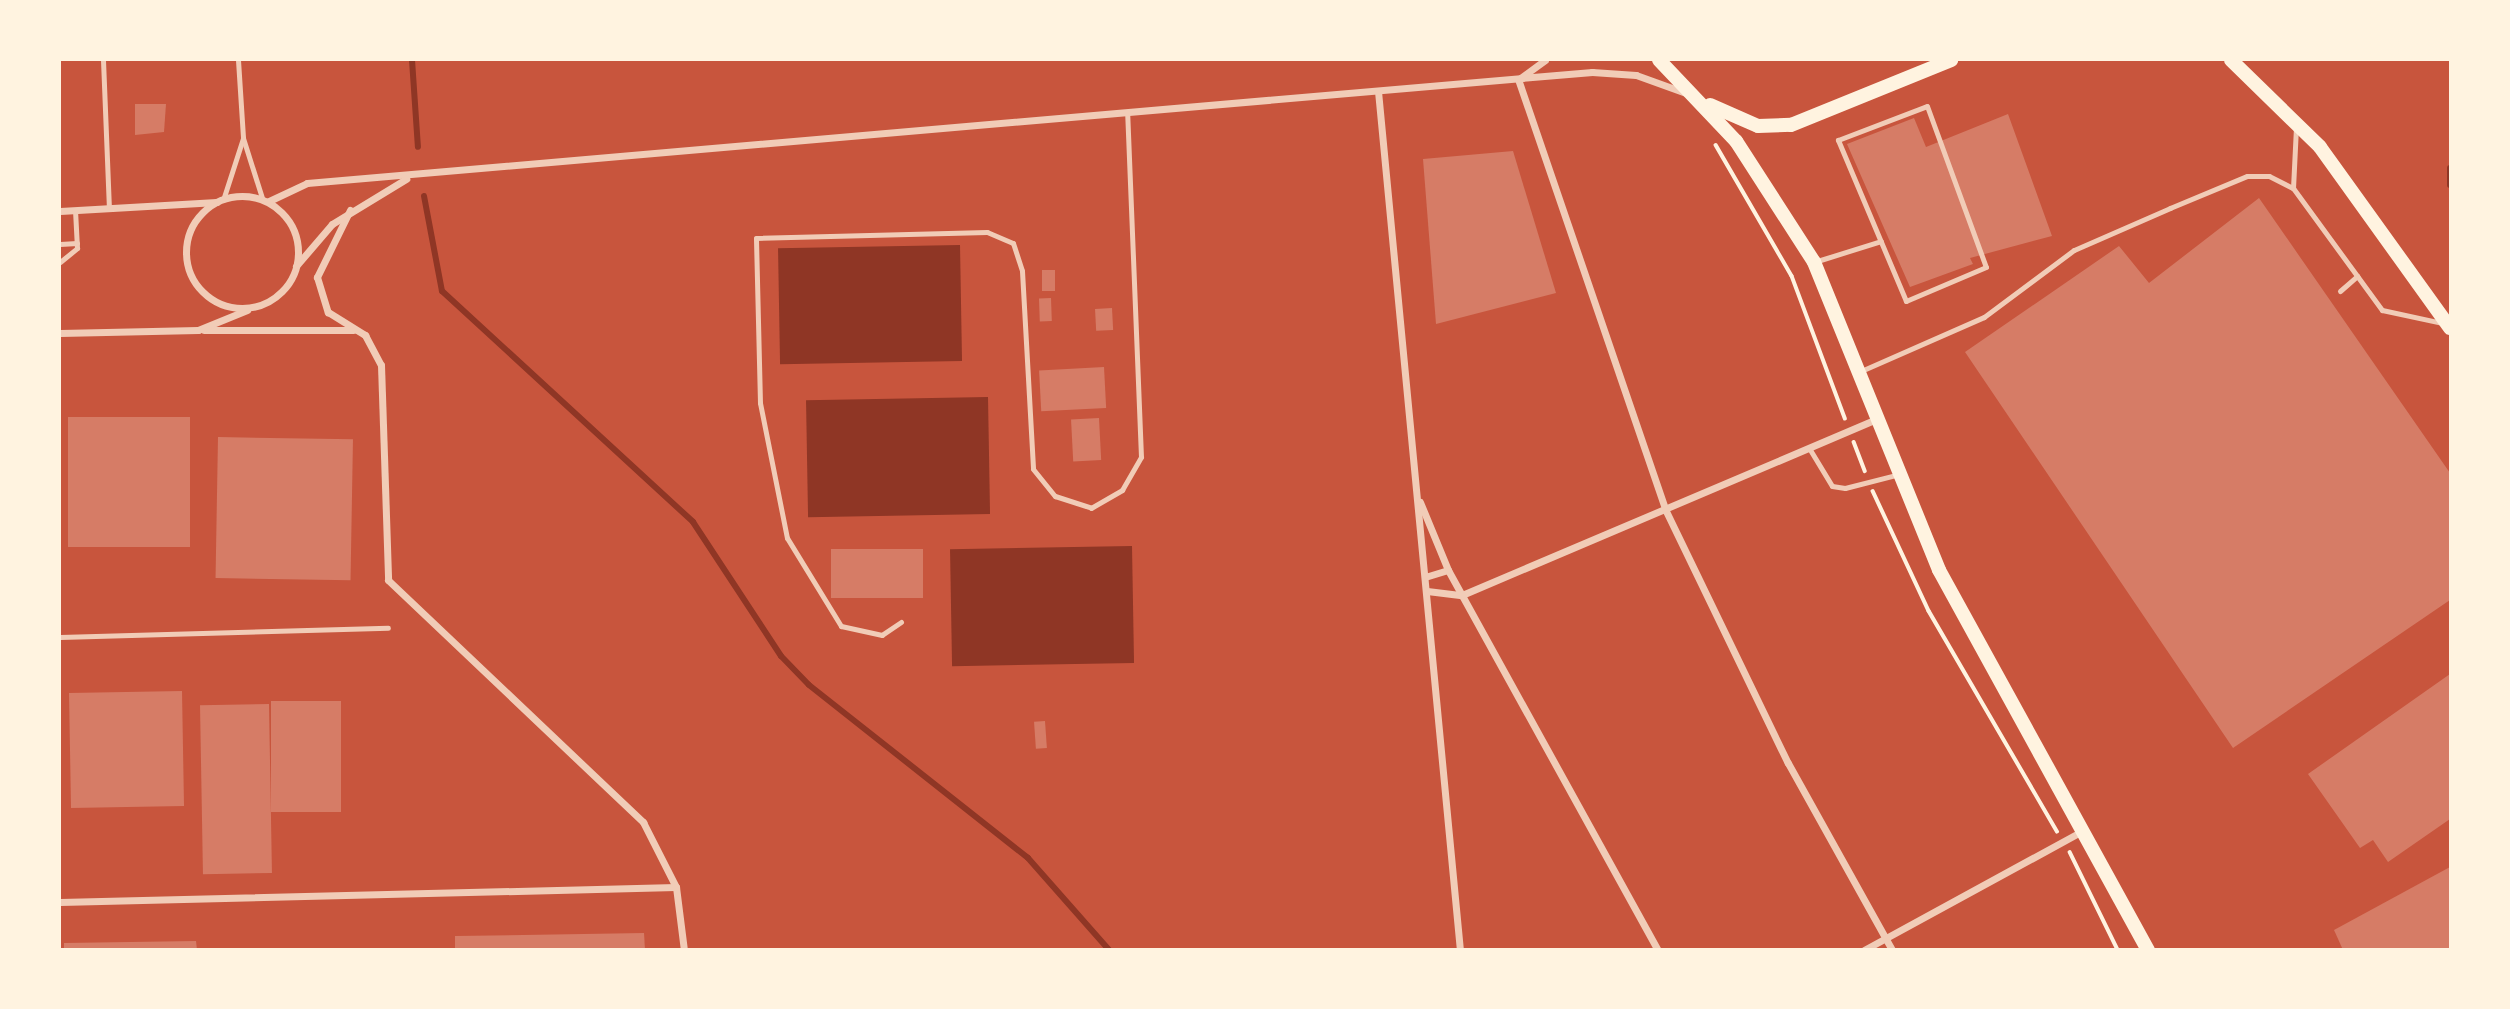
<!DOCTYPE html>
<style>
body{margin:0}
#map{position:relative;width:2510px;height:1009px;overflow:hidden;background:#c8553d;font-family:Manrope,sans-serif}
div>[style]{position:absolute}
.water>*{inset:0;background:#8f3625;transform-origin:0 0}
.stream>*{height:6px;margin:-3px;padding:0 3px;transform-origin:3px;border-radius:3px;background:#8f3625}
.building>*{inset:0;background:#d67c66;transform-origin:0 0}
.path>*{height:3.5px;margin:-1.75px;padding:0 1.75px;transform-origin:1.75px;border-radius:1.75px;background:#fff3e0}
.service>*{height:5px;margin:-2.5px;padding:0 2.5px;transform-origin:2.5px;border-radius:2.5px;background:#f1ccb7}
.minor>*{height:7px;margin:-3.5px;padding:0 3.5px;transform-origin:3.5px;border-radius:3.5px;background:#f1ccb7}
.minor>.ring{margin:-3.5px;padding:0;box-sizing:content-box;background:none;border:7px solid #f1ccb7;border-radius:50%}
.secondary>*{height:14px;margin:-7px;padding:0 7px;transform-origin:7px;border-radius:7px;background:#fff3e0}
span{translate:-50% -50%;white-space:nowrap;text-align:center;line-height:1.15;-webkit-text-stroke:6px #fff3e0;paint-order:stroke}
.frame{position:absolute;inset:0;border:61px solid #fff3e0;pointer-events:none}
</style>
<div id="map">
<div class="water">
<i style="left:960px;top:245px;width:116px;height:182px;rotate:89deg"></i>
<i style="left:988px;top:397px;width:117px;height:182px;rotate:89deg"></i>
<i style="left:1132px;top:546px;width:117px;height:182px;rotate:89deg"></i>
</div>
<div class="stream">
<i style="left:412px;top:60px;width:87px;rotate:86.1deg"></i>
<i style="left:2450px;top:168px;width:17px;rotate:90deg"></i>
<i style="left:424px;top:196px;width:97px;rotate:79.3deg"></i>
<i style="left:442px;top:291px;width:341px;rotate:42.6deg"></i>
<i style="left:693px;top:522px;width:160px;rotate:56.7deg"></i>
<i style="left:781px;top:656px;width:40px;rotate:46deg"></i>
<i style="left:809px;top:685px;width:279px;rotate:38.3deg"></i>
<i style="left:1028px;top:858px;width:123px;rotate:48.6deg"></i>
</div>
<div class="building">
<i style="clip-path:polygon(135px 104px,166px 104px,164px 132px,135px 135px)"></i>
<i style="clip-path:polygon(2008px 114px,2052px 236px,1970px 258px,1973px 264px,1910px 287px,1847px 144px,1914px 118px,1926px 147px)"></i>
<i style="clip-path:polygon(1513px 151px,1556px 293px,1436px 324px,1423px 159px)"></i>
<i style="clip-path:polygon(2259px 198px,2450px 473px,2450px 600px,2233px 748px,1965px 352px,2119px 246px,2149px 283px)"></i>
<i style="left:1042px;top:270px;width:13px;height:21px"></i>
<i style="left:1051px;top:298px;width:23px;height:12px;rotate:88deg"></i>
<i style="left:1112px;top:308px;width:22px;height:17px;rotate:87deg"></i>
<i style="left:1104px;top:367px;width:41px;height:65px;rotate:87deg"></i>
<i style="left:68px;top:417px;width:122px;height:130px"></i>
<i style="left:1099px;top:418px;width:42px;height:28px;rotate:87deg"></i>
<i style="left:218px;top:437px;width:135px;height:141px;rotate:1deg"></i>
<i style="left:831px;top:549px;width:92px;height:49px"></i>
<i style="clip-path:polygon(2450px 674px,2450px 819px,2388px 862px,2373px 840px,2360px 848px,2308px 774px)"></i>
<i style="left:182px;top:691px;width:115px;height:113px;rotate:89deg"></i>
<i style="left:271px;top:701px;width:70px;height:111px"></i>
<i style="left:269px;top:704px;width:169px;height:69px;rotate:89deg"></i>
<i style="left:1045px;top:721px;width:27px;height:11px;rotate:86deg"></i>
<i style="clip-path:polygon(2450px 867px,2450px 950px,2343px 950px,2334px 930px)"></i>
<i style="clip-path:polygon(644px 933px,645px 950px,455px 950px,455px 936px)"></i>
<i style="clip-path:polygon(196px 941px,197px 950px,64px 950px,64px 943px)"></i>
</div>
<div class="path">
<i style="left:1716px;top:145px;width:151px;rotate:59.9deg"></i>
<i style="left:1792px;top:276px;width:152px;rotate:69.5deg"></i>
<i style="left:1854px;top:442px;width:31px;rotate:69deg"></i>
<i style="left:1873px;top:491px;width:132px;rotate:65deg"></i>
<i style="left:1929px;top:611px;width:255px;rotate:59.8deg"></i>
<i style="left:2070px;top:852px;width:109px;rotate:63.9deg"></i>
</div>
<div class="service">
<i style="left:103px;top:60px;width:147px;rotate:87.7deg"></i>
<i style="left:238px;top:60px;width:78px;rotate:86.3deg"></i>
<i style="left:243px;top:138px;width:63px;rotate:72.4deg"></i>
<i style="left:1927px;top:106px;width:171px;rotate:69.9deg"></i>
<i style="left:1986px;top:267px;width:87px;rotate:157deg"></i>
<i style="left:1906px;top:301px;width:175px;rotate:-112.9deg"></i>
<i style="left:1838px;top:140px;width:95px;rotate:-20.9deg"></i>
<i style="left:2296px;top:127px;width:61px;rotate:92.8deg"></i>
<i style="left:2293px;top:188px;width:151px;rotate:53.9deg"></i>
<i style="left:2382px;top:310px;width:61px;rotate:12.2deg"></i>
<i style="left:223px;top:200px;width:65px;rotate:-72.1deg"></i>
<i style="left:60px;top:244px;width:17px;rotate:-3deg"></i>
<i style="left:60px;top:262px;width:22px;rotate:-39deg"></i>
<i style="left:77px;top:248px;width:38px;rotate:-93deg"></i>
<i style="left:1814px;top:262px;width:70px;rotate:-17.4deg"></i>
<i style="left:2340px;top:291px;width:23px;rotate:-41deg"></i>
<i style="left:1861px;top:371px;width:134px;rotate:-23.7deg"></i>
<i style="left:1984px;top:317px;width:112px;rotate:-36.7deg"></i>
<i style="left:2074px;top:250px;width:105px;rotate:-23.6deg"></i>
<i style="left:2170px;top:208px;width:83px;rotate:-22.6deg"></i>
<i style="left:2247px;top:176px;width:22px"></i>
<i style="left:2269px;top:176px;width:27px;rotate:27deg"></i>
<i style="left:1809px;top:448px;width:44px;rotate:58.8deg"></i>
<i style="left:1832px;top:486px;width:13px;rotate:9deg"></i>
<i style="left:1845px;top:488px;width:53px;rotate:-14.3deg"></i>
<i style="left:901px;top:622px;width:23px;rotate:146deg"></i>
<i style="left:882px;top:635px;width:42px;rotate:-167.6deg"></i>
<i style="left:841px;top:626px;width:103px;rotate:-121.5deg"></i>
<i style="left:787px;top:538px;width:138px;rotate:-101.3deg"></i>
<i style="left:760px;top:403px;width:165px;rotate:-91.4deg"></i>
<i style="left:756px;top:238px;width:231px;rotate:-1.5deg"></i>
<i style="left:987px;top:232px;width:28px;rotate:23deg"></i>
<i style="left:1013px;top:243px;width:29px;rotate:72deg"></i>
<i style="left:1022px;top:271px;width:198px;rotate:86.8deg"></i>
<i style="left:1033px;top:469px;width:35px;rotate:51deg"></i>
<i style="left:1055px;top:496px;width:38px;rotate:18deg"></i>
<i style="left:1091px;top:508px;width:36px;rotate:-30deg"></i>
<i style="left:1122px;top:490px;width:38px;rotate:-60deg"></i>
<i style="left:1141px;top:457px;width:344px;rotate:-92.3deg"></i>
<i style="left:60px;top:637px;width:328px;rotate:-1.6deg"></i>
</div>
<div class="minor">
<i style="left:1518px;top:79px;width:454px;rotate:71.1deg"></i>
<i style="left:1665px;top:509px;width:282px;rotate:64.2deg"></i>
<i style="left:1788px;top:763px;width:214px;rotate:60.9deg"></i>
<i style="left:1519px;top:79px;width:32px;rotate:-36deg"></i>
<i style="left:1378px;top:91px;width:863px;rotate:84.55deg"></i>
<i class="ring" style="left:186px;top:196px;width:105px;height:105px"></i>
<i style="left:269px;top:201px;width:42px;rotate:-25.3deg"></i>
<i style="left:307px;top:183px;width:1290px;rotate:-4.94deg"></i>
<i style="left:1592px;top:72px;width:44px;rotate:3.9deg"></i>
<i style="left:1636px;top:75px;width:53px;rotate:19.8deg"></i>
<i style="left:350px;top:210px;width:75px;rotate:116.2deg"></i>
<i style="left:317px;top:277px;width:37px;rotate:73deg"></i>
<i style="left:328px;top:312px;width:44px;rotate:31.9deg"></i>
<i style="left:365px;top:335px;width:34px;rotate:62deg"></i>
<i style="left:381px;top:365px;width:215px;rotate:88.1deg"></i>
<i style="left:388px;top:580px;width:352px;rotate:43.5deg"></i>
<i style="left:643px;top:822px;width:73px;rotate:63.1deg"></i>
<i style="left:676px;top:887px;width:64px;rotate:82.8deg"></i>
<i style="left:60px;top:211px;width:157px;rotate:-3.3deg"></i>
<i style="left:296px;top:266px;width:55px;rotate:-49.4deg"></i>
<i style="left:332px;top:224px;width:87px;rotate:-31.3deg"></i>
<i style="left:204px;top:330px;width:149px"></i>
<i style="left:60px;top:333px;width:138px;rotate:-1.2deg"></i>
<i style="left:198px;top:330px;width:53px;rotate:-22.2deg"></i>
<i style="left:1420px;top:502px;width:74px;rotate:67.6deg"></i>
<i style="left:1448px;top:570px;width:434px;rotate:61.1deg"></i>
<i style="left:1425px;top:577px;width:24px;rotate:-17deg"></i>
<i style="left:1427px;top:591px;width:35px;rotate:7deg"></i>
<i style="left:1462px;top:595px;width:449px;rotate:-23deg"></i>
<i style="left:60px;top:902px;width:616px;rotate:-1.39deg"></i>
<i style="left:1864px;top:950px;width:248px;rotate:-28.6deg"></i>
</div>
<div class="secondary">
<i style="left:1659px;top:60px;width:112px;rotate:46.5deg"></i>
<i style="left:1736px;top:141px;width:144px;rotate:57.2deg"></i>
<i style="left:1814px;top:262px;width:332px;rotate:67.9deg"></i>
<i style="left:1939px;top:570px;width:434px;rotate:61.2deg"></i>
<i style="left:2231px;top:60px;width:124px;rotate:44.3deg"></i>
<i style="left:2320px;top:147px;width:223px;rotate:54.3deg"></i>
<i style="left:1710px;top:105px;width:52px;rotate:23.6deg"></i>
<i style="left:1758px;top:126px;width:33px;rotate:-2deg"></i>
<i style="left:1791px;top:125px;width:173px;rotate:-22.1deg"></i>
</div>
<div class="frame"></div>
</div>
